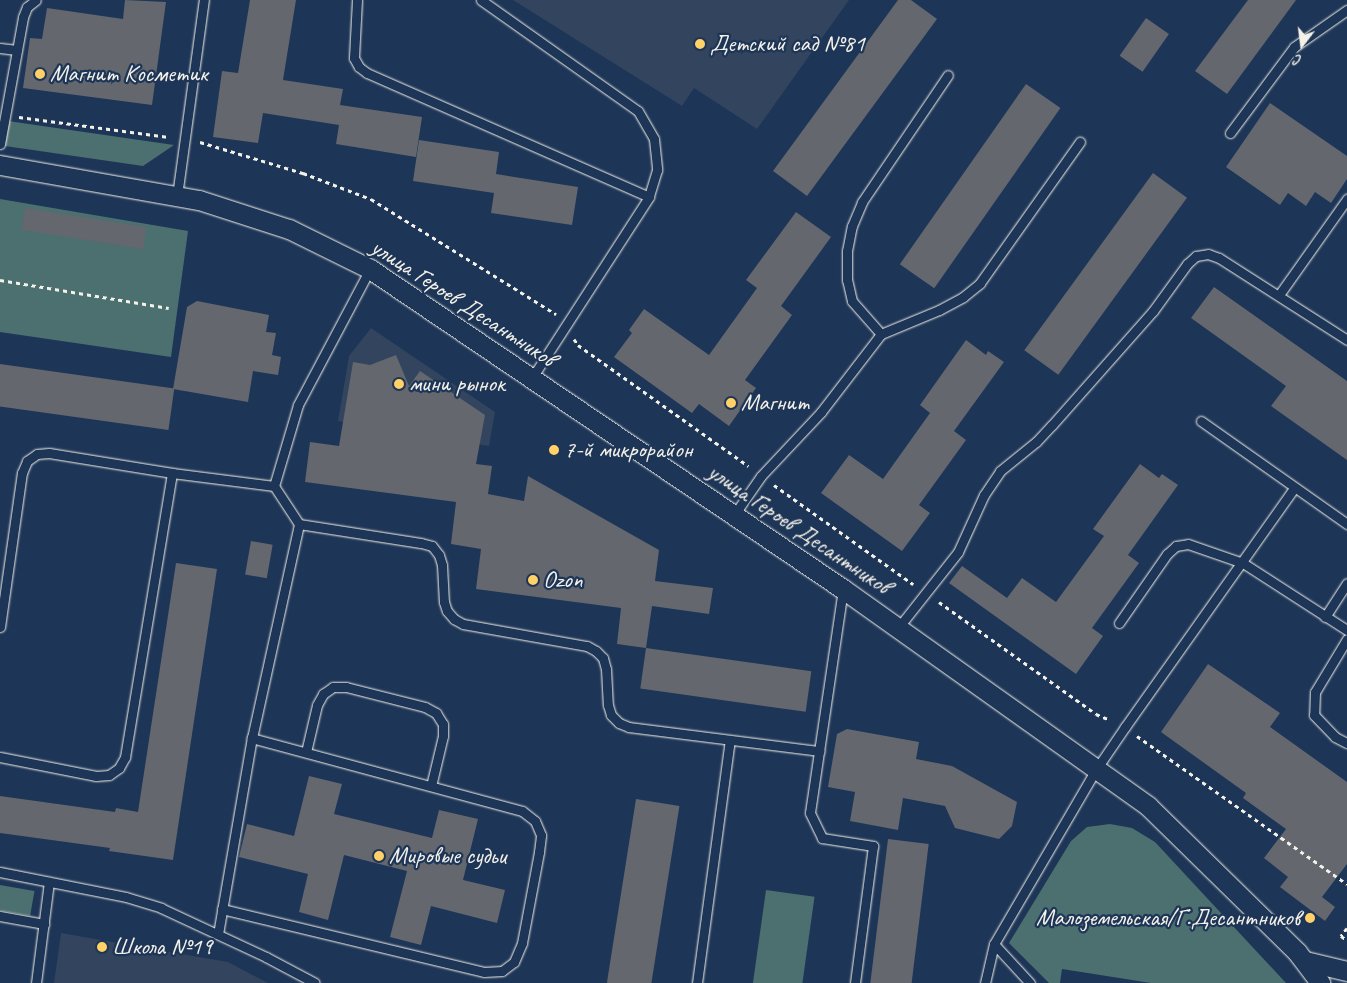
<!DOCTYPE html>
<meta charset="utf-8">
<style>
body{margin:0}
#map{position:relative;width:1347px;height:983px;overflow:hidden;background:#1d3557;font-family:Caveat,sans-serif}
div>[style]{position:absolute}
.built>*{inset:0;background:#32445e}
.green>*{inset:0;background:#4c6f70;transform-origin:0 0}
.building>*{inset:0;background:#64676e;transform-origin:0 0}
.path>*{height:3px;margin-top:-1.5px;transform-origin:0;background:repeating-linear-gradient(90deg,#f4f1e8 0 4px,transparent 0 8px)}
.roads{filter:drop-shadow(0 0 1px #f4f1e8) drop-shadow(0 0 1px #f4f1e8)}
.lane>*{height:9px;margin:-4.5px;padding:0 4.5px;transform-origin:4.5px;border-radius:4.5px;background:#1d3557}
.street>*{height:19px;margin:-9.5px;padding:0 9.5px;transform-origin:9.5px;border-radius:9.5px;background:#1d3557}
.dots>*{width:14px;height:14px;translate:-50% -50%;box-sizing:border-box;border:2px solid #1d3557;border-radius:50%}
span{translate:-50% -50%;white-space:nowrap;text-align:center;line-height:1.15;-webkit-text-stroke:4.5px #1d3557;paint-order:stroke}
.poi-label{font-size:24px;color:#f4f1e8}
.left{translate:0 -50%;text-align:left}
.right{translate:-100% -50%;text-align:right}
.street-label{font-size:24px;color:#f4f1e8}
.north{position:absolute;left:1277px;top:20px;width:50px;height:50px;-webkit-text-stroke:4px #1d3557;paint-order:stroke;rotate:195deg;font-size:14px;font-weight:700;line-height:20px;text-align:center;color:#f4f1e8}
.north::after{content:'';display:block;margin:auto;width:18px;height:22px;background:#f4f1e8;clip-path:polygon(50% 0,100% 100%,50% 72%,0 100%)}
</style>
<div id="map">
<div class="built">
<i style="clip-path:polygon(513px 0,849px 0,757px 129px,694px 88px,682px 106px)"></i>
<i style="clip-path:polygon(371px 328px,495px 412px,489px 446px,338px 421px,349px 356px)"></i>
<i style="clip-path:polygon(61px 933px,228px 962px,268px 983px,54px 983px)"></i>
</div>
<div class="green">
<i style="clip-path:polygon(8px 121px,174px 145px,143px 166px,5px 146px)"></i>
<i style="clip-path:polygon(0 199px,188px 231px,171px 357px,0 332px)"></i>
<i style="clip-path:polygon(1110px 824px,1132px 828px,1155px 842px,1286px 983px,1151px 983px,1062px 969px,1060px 983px,1049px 983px,1009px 943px,1071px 841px,1087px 827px)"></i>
<i style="left:0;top:885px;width:35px;height:25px;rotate:10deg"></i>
<i style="left:766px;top:890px;width:49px;height:94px;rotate:8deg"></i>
</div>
<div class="building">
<i style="clip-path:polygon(125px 0,166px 2px,152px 105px,23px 88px,30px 38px,42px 39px,47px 8px,123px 19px)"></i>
<i style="clip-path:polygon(250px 0,296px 0,283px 80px,343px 89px,340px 105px,422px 117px,416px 157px,336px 144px,339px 125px,263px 113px,258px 143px,213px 137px,222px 71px,238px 73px)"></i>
<i style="clip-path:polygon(898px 0,911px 0,937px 19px,807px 196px,773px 171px)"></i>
<i style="clip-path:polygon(1248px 0,1296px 0,1227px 94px,1195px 71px)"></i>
<i style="left:1146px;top:18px;width:28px;height:46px;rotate:35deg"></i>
<i style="left:1026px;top:84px;width:42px;height:220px;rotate:35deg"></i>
<i style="clip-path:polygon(1270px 103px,1347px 156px,1347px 179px,1331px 203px,1315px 192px,1306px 206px,1288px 193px,1280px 205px,1226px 167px)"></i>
<i style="clip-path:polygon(419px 140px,499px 152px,496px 174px,578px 187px,572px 225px,491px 213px,494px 193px,413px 181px)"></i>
<i style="left:1153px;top:173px;width:42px;height:219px;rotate:36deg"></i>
<i style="left:25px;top:208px;width:123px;height:22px;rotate:9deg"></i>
<i style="clip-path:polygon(796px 212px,831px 237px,781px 306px,792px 315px,745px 380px,756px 388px,729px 426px,699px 404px,692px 413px,614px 357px,632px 333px,629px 330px,644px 309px,709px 355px,757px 288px,746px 280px)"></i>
<i style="clip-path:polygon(1214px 287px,1347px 381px,1347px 460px,1271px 406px,1286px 386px,1191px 318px)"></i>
<i style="clip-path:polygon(197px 301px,269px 315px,266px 332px,276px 333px,272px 355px,281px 357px,278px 375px,253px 371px,248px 402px,173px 389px,187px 307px)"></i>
<i style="clip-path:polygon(966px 340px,986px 355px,988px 351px,1004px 362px,954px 431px,966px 440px,919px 505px,930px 513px,902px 551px,821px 493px,849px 455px,883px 479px,930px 413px,920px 405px)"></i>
<i style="clip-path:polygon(396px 355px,409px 386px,420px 371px,485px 415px,476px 464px,492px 466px,488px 494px,524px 501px,528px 476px,659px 550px,655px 581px,713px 588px,709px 614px,652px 606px,646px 648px,617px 644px,621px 608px,476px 589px,481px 549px,451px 544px,456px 502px,305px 482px,310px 442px,339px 446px,353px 362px,370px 365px)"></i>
<i style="left:0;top:364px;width:176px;height:42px;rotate:8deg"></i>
<i style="clip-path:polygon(1140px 464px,1159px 478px,1162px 474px,1178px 485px,1128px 555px,1139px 563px,1092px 628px,1103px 636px,1076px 674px,949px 583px,962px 566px,1007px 598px,1022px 578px,1056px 602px,1104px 536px,1093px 529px)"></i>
<i style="left:251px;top:541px;width:22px;height:34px;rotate:10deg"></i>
<i style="clip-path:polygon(176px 563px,217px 569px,173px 860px,109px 851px,110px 848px,0 833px,0 796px,115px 812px,116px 808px,138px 812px)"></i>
<i style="left:646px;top:648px;width:167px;height:41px;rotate:8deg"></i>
<i style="clip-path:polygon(1208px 664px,1280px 713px,1270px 727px,1347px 782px,1347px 864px,1322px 897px,1335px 907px,1325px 921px,1280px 887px,1288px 877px,1264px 858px,1286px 829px,1243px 798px,1246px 793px,1161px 732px)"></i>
<i style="clip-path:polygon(847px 729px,919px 742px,916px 759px,952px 766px,1017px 802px,1012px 826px,999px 839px,955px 828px,945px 806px,903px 798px,898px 830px,850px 821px,855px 792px,828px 787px,837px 734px)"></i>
<i style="clip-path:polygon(309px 776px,342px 784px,334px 814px,432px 838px,439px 810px,478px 819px,463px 880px,505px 890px,497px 923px,431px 906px,421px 945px,390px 937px,407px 871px,344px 855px,328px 920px,299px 912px,308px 874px,239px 857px,247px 824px,294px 836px)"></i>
<i style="left:636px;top:799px;width:44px;height:186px;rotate:9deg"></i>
<i style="left:888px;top:839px;width:41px;height:145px;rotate:7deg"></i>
</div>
<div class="path">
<i style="left:19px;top:117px;width:151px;rotate:7.6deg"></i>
<i style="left:200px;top:142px;width:108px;rotate:16.8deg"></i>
<i style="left:303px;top:173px;width:73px;rotate:20.9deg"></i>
<i style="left:371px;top:199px;width:218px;rotate:31.9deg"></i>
<i style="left:0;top:280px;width:171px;rotate:9.4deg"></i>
<i style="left:574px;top:339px;width:7px;rotate:56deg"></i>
<i style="left:578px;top:345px;width:209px;rotate:35.4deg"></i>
<i style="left:774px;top:485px;width:171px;rotate:35.5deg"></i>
<i style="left:939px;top:602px;width:193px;rotate:35.5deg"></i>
<i style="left:1096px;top:714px;width:15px;rotate:23deg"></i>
<i style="left:1137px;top:736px;width:257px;rotate:35.2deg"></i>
<i style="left:1347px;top:928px;width:10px;rotate:127deg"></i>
<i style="left:1341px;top:936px;width:7px;rotate:34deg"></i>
</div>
<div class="roads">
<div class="lane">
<i style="left:357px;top:0;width:58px;rotate:93deg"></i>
<i style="left:354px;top:58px;width:10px;rotate:61deg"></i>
<i style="left:359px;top:67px;width:10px;rotate:37deg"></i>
<i style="left:367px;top:73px;width:308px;rotate:23.7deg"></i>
<i style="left:481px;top:0;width:192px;rotate:35.3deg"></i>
<i style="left:638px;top:111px;width:32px;rotate:60deg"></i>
<i style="left:654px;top:139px;width:31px;rotate:84deg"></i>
<i style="left:657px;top:170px;width:28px;rotate:107deg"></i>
<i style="left:649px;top:197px;width:216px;rotate:122.9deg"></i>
<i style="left:0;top:48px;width:17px;rotate:7deg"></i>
<i style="left:1230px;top:133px;width:107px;rotate:-53.3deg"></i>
<i style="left:1294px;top:47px;width:65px;rotate:-34.9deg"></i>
<i style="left:0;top:144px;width:129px;rotate:-79.7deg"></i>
<i style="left:23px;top:17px;width:11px;rotate:-68deg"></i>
<i style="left:27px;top:7px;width:11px;rotate:-38deg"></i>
<i style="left:177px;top:196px;width:198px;rotate:-82.2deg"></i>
<i style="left:1279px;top:295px;width:118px;rotate:-54.7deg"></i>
<i style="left:881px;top:334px;width:44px;rotate:-131.3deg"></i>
<i style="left:852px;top:301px;width:22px;rotate:-103deg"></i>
<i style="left:847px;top:280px;width:29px;rotate:-90deg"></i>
<i style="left:847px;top:251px;width:25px;rotate:-79deg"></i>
<i style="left:852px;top:226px;width:26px;rotate:-67deg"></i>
<i style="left:862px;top:202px;width:153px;rotate:-55.9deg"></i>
<i style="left:1201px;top:421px;width:179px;rotate:35.2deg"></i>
<i style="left:734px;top:515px;width:47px;rotate:-55.3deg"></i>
<i style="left:761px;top:476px;width:88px;rotate:-46.8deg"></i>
<i style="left:821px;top:412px;width:98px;rotate:-52.4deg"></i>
<i style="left:881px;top:334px;width:63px;rotate:-22.5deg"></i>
<i style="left:939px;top:310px;width:27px;rotate:-28deg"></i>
<i style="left:963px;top:297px;width:22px;rotate:-39deg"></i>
<i style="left:980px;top:283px;width:173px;rotate:-54.7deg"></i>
<i style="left:299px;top:524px;width:123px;rotate:8.9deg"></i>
<i style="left:421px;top:543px;width:11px;rotate:15deg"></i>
<i style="left:432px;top:546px;width:11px;rotate:52deg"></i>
<i style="left:439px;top:555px;width:10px;rotate:73deg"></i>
<i style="left:442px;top:565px;width:37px;rotate:87deg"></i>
<i style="left:444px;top:602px;width:9px;rotate:72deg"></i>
<i style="left:447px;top:611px;width:11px;rotate:49deg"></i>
<i style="left:454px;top:619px;width:10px;rotate:29deg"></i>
<i style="left:463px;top:624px;width:126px;rotate:10.1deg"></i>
<i style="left:587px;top:646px;width:10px;rotate:29deg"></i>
<i style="left:596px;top:651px;width:10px;rotate:45deg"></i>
<i style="left:603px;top:658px;width:11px;rotate:75deg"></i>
<i style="left:606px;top:669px;width:36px;rotate:87deg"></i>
<i style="left:608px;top:705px;width:10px;rotate:73deg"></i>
<i style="left:611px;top:715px;width:11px;rotate:45deg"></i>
<i style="left:619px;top:723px;width:11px;rotate:22deg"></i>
<i style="left:629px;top:727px;width:192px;rotate:7.2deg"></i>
<i style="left:843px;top:589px;width:226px;rotate:98.4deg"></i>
<i style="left:810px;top:813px;width:28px;rotate:64deg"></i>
<i style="left:822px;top:838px;width:52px;rotate:8.9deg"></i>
<i style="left:873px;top:846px;width:138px;rotate:97.5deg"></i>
<i style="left:1325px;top:617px;width:40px;rotate:-57.1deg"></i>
<i style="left:1119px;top:623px;width:84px;rotate:-55.2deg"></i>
<i style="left:1167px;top:554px;width:12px;rotate:-42deg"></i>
<i style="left:1176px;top:546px;width:12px;rotate:-9deg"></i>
<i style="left:1188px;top:544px;width:58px;rotate:19.1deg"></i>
<i style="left:1243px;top:563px;width:124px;rotate:32.8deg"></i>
<i style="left:0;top:627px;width:156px;rotate:-81.9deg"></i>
<i style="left:22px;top:473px;width:13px;rotate:-67deg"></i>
<i style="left:27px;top:461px;width:12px;rotate:-35deg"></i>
<i style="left:37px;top:454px;width:12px;rotate:-5deg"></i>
<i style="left:49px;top:453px;width:125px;rotate:9.2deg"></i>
<i style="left:172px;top:473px;width:103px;rotate:7.3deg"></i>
<i style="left:898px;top:628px;width:97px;rotate:-51.7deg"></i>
<i style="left:958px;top:552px;width:63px;rotate:-65.5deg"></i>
<i style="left:984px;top:495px;width:29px;rotate:-56deg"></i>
<i style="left:1000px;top:471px;width:46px;rotate:-38.9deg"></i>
<i style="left:1036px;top:442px;width:23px;rotate:-47deg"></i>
<i style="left:1052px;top:425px;width:152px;rotate:-48.5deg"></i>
<i style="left:1153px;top:311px;width:58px;rotate:-54.1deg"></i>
<i style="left:1187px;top:264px;width:12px;rotate:-42deg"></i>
<i style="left:1196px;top:256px;width:12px;rotate:-9deg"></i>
<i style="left:1208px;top:254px;width:12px;rotate:20deg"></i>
<i style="left:1219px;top:258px;width:152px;rotate:32.6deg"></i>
<i style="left:1347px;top:639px;width:62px;rotate:121.1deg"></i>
<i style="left:1315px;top:692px;width:23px;rotate:92deg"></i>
<i style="left:1314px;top:715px;width:30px;rotate:46deg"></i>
<i style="left:1335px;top:737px;width:13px;rotate:27deg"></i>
<i style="left:306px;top:752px;width:48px;rotate:-76.8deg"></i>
<i style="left:317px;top:705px;width:13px;rotate:-61deg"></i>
<i style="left:323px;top:694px;width:12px;rotate:-35deg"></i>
<i style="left:333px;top:687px;width:13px"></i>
<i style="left:346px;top:687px;width:81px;rotate:14.2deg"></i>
<i style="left:425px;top:707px;width:13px;rotate:29deg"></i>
<i style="left:436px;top:713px;width:13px;rotate:58deg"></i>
<i style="left:443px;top:724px;width:12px;rotate:90deg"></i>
<i style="left:443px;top:736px;width:51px;rotate:103.5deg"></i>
<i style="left:0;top:757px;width:98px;rotate:11.2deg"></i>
<i style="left:96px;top:776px;width:13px;rotate:-4deg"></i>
<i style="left:109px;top:775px;width:12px;rotate:-35deg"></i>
<i style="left:119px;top:768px;width:13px;rotate:-61deg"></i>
<i style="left:125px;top:757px;width:288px;rotate:-80.6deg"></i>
<i style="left:0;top:872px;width:128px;rotate:11.2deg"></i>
<i style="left:126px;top:897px;width:37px;rotate:17deg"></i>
<i style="left:161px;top:908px;width:116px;rotate:25deg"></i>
<i style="left:266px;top:957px;width:55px;rotate:28deg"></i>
<i style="left:222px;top:909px;width:269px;rotate:13.5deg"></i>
<i style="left:484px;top:972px;width:18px;rotate:-3deg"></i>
<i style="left:502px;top:971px;width:15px;rotate:-37deg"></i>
<i style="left:514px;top:962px;width:21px;rotate:-67deg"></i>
<i style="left:522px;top:943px;width:93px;rotate:-79.4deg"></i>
<i style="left:539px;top:852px;width:17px;rotate:-83deg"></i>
<i style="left:541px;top:835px;width:15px;rotate:-113deg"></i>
<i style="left:535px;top:821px;width:16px;rotate:-142deg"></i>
<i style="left:522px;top:811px;width:280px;rotate:-164.9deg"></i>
<i style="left:0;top:916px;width:45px;rotate:10.3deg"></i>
<i style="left:218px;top:934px;width:199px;rotate:-80.2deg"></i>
<i style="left:252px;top:738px;width:219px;rotate:-77.6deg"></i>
<i style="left:299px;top:524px;width:45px;rotate:-123.3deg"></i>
<i style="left:274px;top:486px;width:84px;rotate:-73.5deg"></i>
<i style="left:298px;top:405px;width:154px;rotate:-62.1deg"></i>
<i style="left:994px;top:944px;width:53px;rotate:47.3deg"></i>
<i style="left:36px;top:983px;width:102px;rotate:-82.7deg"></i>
<i style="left:697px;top:983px;width:245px;rotate:-82.3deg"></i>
<i style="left:985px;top:983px;width:40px;rotate:-77deg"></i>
<i style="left:994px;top:944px;width:204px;rotate:-59.7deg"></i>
<i style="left:1097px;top:768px;width:50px;rotate:-55.7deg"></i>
<i style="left:1125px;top:727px;width:293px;rotate:-54.7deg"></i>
</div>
<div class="street">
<i style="left:0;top:165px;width:202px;rotate:10deg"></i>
<i style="left:199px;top:200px;width:95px;rotate:17.9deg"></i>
<i style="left:289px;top:229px;width:90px;rotate:26.3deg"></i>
<i style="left:370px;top:269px;width:571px;rotate:34.08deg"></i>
<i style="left:843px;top:589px;width:374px;rotate:35.4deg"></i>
<i style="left:1148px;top:806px;width:209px;rotate:44.4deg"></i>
<i style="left:1297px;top:952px;width:39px;rotate:53deg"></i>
<i style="left:1305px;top:961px;width:43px;rotate:13.4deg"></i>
</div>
</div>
<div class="dots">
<i style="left:700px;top:44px;background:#ffd166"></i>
<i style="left:40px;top:74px;background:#ffd166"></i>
<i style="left:399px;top:384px;background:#ffd166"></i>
<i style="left:731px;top:403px;background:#ffd166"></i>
<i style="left:554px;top:450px;background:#ffd166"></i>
<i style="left:533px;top:580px;background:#ffd166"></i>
<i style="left:379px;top:856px;background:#ffd166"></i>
<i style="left:1310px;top:918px;background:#ffd166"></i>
<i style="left:102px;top:947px;background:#ffd166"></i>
</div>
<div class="poi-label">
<span class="left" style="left:710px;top:44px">Детский сад №81</span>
<span class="left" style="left:50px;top:74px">Магнит Косметик</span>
<span class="left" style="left:409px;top:384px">мини рынок</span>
<span class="left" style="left:741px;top:403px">Магнит</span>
<span class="left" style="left:564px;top:450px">7-й микрорайон</span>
<span class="left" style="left:543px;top:580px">Ozon</span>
<span class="left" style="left:389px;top:856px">Мировые судьи</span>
<span class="right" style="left:1300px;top:918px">Малоземельская/Г.Десантников</span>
<span class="left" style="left:112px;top:947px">Школа №19</span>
</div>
<div class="street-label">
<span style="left:463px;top:303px;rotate:33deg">улица Героев Десантников</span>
<span style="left:799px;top:529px;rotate:34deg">улица Героев Десантников</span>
</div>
<div class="north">С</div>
</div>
